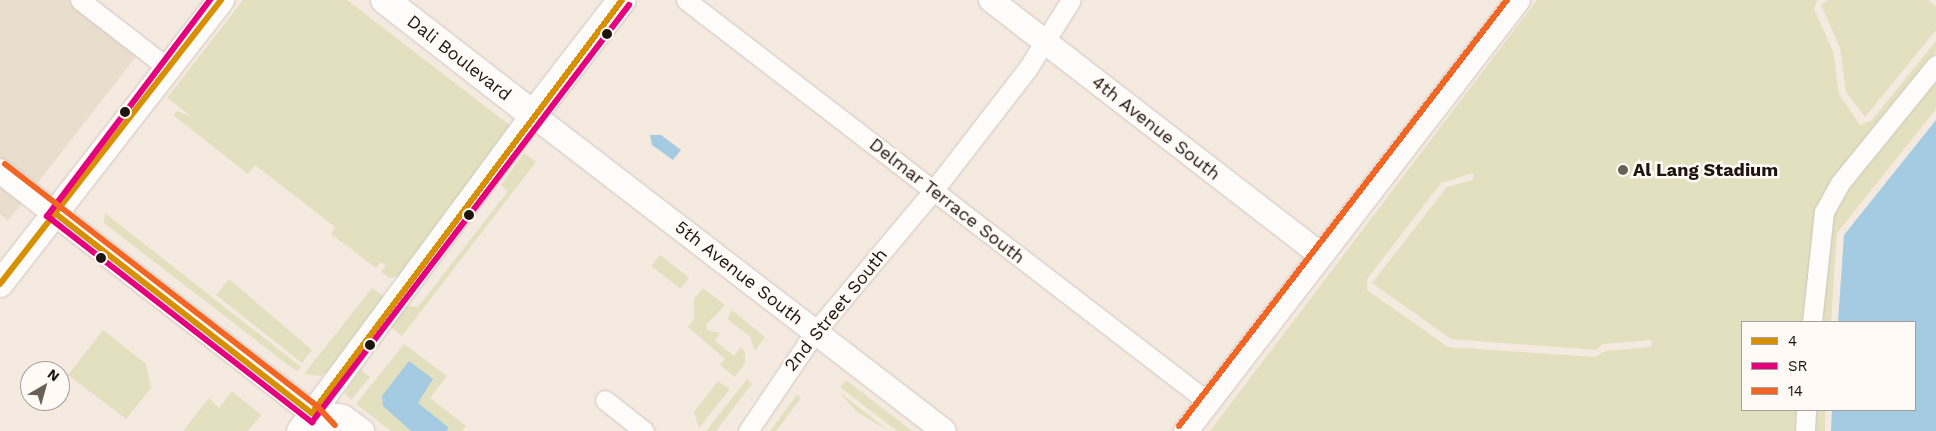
<!DOCTYPE html>
<style>
body{margin:0}
#map{position:relative;width:1936px;height:431px;overflow:hidden;background:#f5eae0;font-family:"Work Sans",sans-serif}
div>[style]{position:absolute}
.medical>*{inset:0;background:#e9dece}
.green>*{inset:0;background:#e2e0bf;transform-origin:0 0}
.water>*{inset:0;background:#a4cbe1}
.roads{filter:drop-shadow(0 0 1px #cfc5bd) drop-shadow(0 0 1px #cfc5bd)}
.minor>*{height:19px;margin:-9.5px;padding:0 9.5px;transform-origin:9.5px;border-radius:9.5px;background:#fefcfa}
.tertiary>*{height:24px;margin:-12px;padding:0 12px;transform-origin:12px;border-radius:12px;background:#fefcfa}
.secondary>*{height:26px;margin:-13px;padding:0 13px;transform-origin:13px;border-radius:13px;background:#fefcfa}
.primary>*{height:28px;margin:-14px;padding:0 14px;transform-origin:14px;border-radius:14px;background:#fefcfa}
.bus-1>*{height:6px;margin:-3px;padding:0 3px;transform-origin:3px;border-radius:3px;background:#d69002}
.bus-2>*{height:6px;margin:-3px;padding:0 3px;transform-origin:3px;border-radius:3px;background:#e5007d}
.bus-3>*{height:6px;margin:-3px;padding:0 3px;transform-origin:3px;border-radius:3px;background:#f26522}
.dots>*{width:14px;height:14px;translate:-50% -50%;box-sizing:border-box;border:2px solid #fffaf5;border-radius:50%}
span{translate:-50% -50%;white-space:nowrap;text-align:center;line-height:1.15;-webkit-text-stroke:5px #fffaf5;paint-order:stroke}
.street-label{font-size:18px;color:#1e150e}
.poi-label{font-size:18px;color:#1e150e;font-weight:700}
.left{translate:0 -50%;text-align:left}
.legend{position:absolute;left:1741px;top:321px;width:175px;height:90px;box-sizing:border-box;background:#fffaf5;border:1px solid #a59e99;margin:0;padding:6px 9px;list-style:none;font-size:15px;color:#1e150e}
.legend li{display:flex;align-items:center;gap:10px;height:25px}
.legend b{width:25px;border:1px solid #a59e99}
.north{position:absolute;left:20px;top:361px;width:50px;height:50px;box-sizing:border-box;background:#fffaf5;border:1px solid #a59e99;border-radius:50%;rotate:38deg;font-size:14px;font-weight:700;line-height:20px;text-align:center;color:#1e150e}
.north::after{content:'';display:block;margin:auto;width:18px;height:22px;background:#696058;clip-path:polygon(50% 0,100% 100%,50% 72%,0 100%)}
</style>
<div id="map">
<div class="medical">
<i style="clip-path:polygon(0 0,69px 0,138px 54px,8px 221px,0 214px)"></i>
</div>
<div class="green">
<i style="clip-path:polygon(243px 0,347px 0,512px 127px,400px 276px,390px 278px,381px 272px,386px 266px,381px 262px,376px 268px,331px 234px,335px 227px,255px 165px,248px 174px,173px 115px,177px 111px,192px 117px,167px 98px)"></i>
<i style="clip-path:polygon(evenodd,1537px 0,1817px 0,1814px 9px,1833px 51px,1839px 94px,1860px 125px,1872px 120px,1936px 41px,1936px 52px,1847px 161px,1816px 209px,1804px 322px,1742px 322px,1742px 410px,1798px 410px,1796px 431px,1210px 431px,1537px 0,1473px 173px,1473px 180px,1447px 187px,1372px 283px,1451px 339px,1596px 350px,1603px 344px,1652px 340px,1651px 347px,1605px 351px,1595px 357px,1448px 347px,1367px 290px,1367px 279px,1441px 183px,1473px 173px)"></i>
<i style="clip-path:polygon(1828px 0,1928px 0,1936px 6px,1936px 30px,1865px 117px,1846px 92px,1840px 48px,1821px 5px)"></i>
<i style="clip-path:polygon(1936px 78px,1936px 109px,1837px 233px,1831px 322px,1821px 322px,1828px 229px,1838px 201px)"></i>
<i style="clip-path:polygon(524px 153px,536px 162px,402px 336px,391px 327px,406px 306px,418px 307px,508px 191px,501px 185px)"></i>
<i style="clip-path:polygon(105px 213px,301px 367px,297px 371px,288px 365px,104px 223px)"></i>
<i style="left:660px;top:255px;width:37px;height:14px;rotate:38deg"></i>
<i style="clip-path:polygon(229px 279px,312px 350px,302px 363px,216px 295px)"></i>
<i style="clip-path:polygon(372px 288px,387px 299px,332px 369px,321px 376px,304px 374px)"></i>
<i style="clip-path:polygon(703px 288px,725px 305px,706px 325px,707px 330px,720px 333px,715px 341px,734px 356px,741px 347px,745px 352px,745px 363px,735px 377px,720px 365px,725px 359px,688px 327px,694px 319px,694px 299px)"></i>
<i style="clip-path:polygon(732px 310px,765px 337px,755px 351px,750px 336px,727px 319px)"></i>
<i style="clip-path:polygon(103px 330px,146px 364px,151px 388px,126px 419px,68px 375px)"></i>
<i style="clip-path:polygon(404px 344px,447px 376px,430px 398px,466px 426px,462px 431px,391px 431px,356px 404px)"></i>
<i style="clip-path:polygon(360px 369px,370px 377px,351px 400px,345px 393px)"></i>
<i style="clip-path:polygon(747px 379px,752px 384px,716px 431px,706px 431px)"></i>
<i style="clip-path:polygon(846px 380px,912px 431px,897px 431px,840px 387px)"></i>
<i style="clip-path:polygon(718px 381px,730px 389px,699px 428px,694px 412px)"></i>
<i style="clip-path:polygon(232px 391px,261px 415px,248px 431px,183px 431px,209px 398px,219px 408px)"></i>
<i style="clip-path:polygon(838px 391px,889px 431px,857px 412px)"></i>
<i style="left:797px;top:395px;width:5px;height:45px;rotate:37deg"></i>
<i style="left:1815px;top:410px;width:10px;height:21px"></i>
</div>
<div class="water">
<i style="clip-path:polygon(1936px 120px,1936px 431px,1831px 431px,1832px 410px,1915px 410px,1915px 322px,1838px 322px,1844px 235px)"></i>
<i style="clip-path:polygon(650px 135px,661px 135px,681px 150px,673px 160px,652px 145px)"></i>
<i style="clip-path:polygon(409px 361px,433px 379px,418px 403px,448px 427px,447px 431px,411px 431px,383px 406px,382px 396px)"></i>
</div>
<div class="roads">
<div class="minor">
<i style="left:80px;top:0;width:111px;rotate:37.7deg"></i>
<i style="left:686px;top:0;width:659px;rotate:37.6deg"></i>
<i style="left:1812px;top:322px;width:111px;rotate:-83.8deg"></i>
<i style="left:1824px;top:212px;width:33px;rotate:-61deg"></i>
<i style="left:1840px;top:183px;width:152px;rotate:-50.9deg"></i>
<i style="left:605px;top:400px;width:50px;rotate:38.5deg"></i>
<i style="left:748px;top:431px;width:120px;rotate:-55.9deg"></i>
<i style="left:815px;top:332px;width:184px;rotate:-50.1deg"></i>
<i style="left:933px;top:191px;width:155px;rotate:-52.3deg"></i>
<i style="left:1028px;top:68px;width:80px;rotate:-57.7deg"></i>
<i style="left:1805px;top:431px;width:21px;rotate:-87deg"></i>
</div>
<div class="tertiary">
<i style="left:991px;top:0;width:417px;rotate:37.7deg"></i>
<i style="left:0;top:171px;width:395px;rotate:37.8deg"></i>
<i style="left:312px;top:413px;width:24px;rotate:48deg"></i>
<i style="left:312px;top:413px;width:31px;rotate:7deg"></i>
<i style="left:343px;top:417px;width:24px;rotate:36deg"></i>
<i style="left:299px;top:431px;width:393px;rotate:-53.5deg"></i>
<i style="left:533px;top:115px;width:518px;rotate:37.56deg"></i>
<i style="left:1186px;top:431px;width:544px;rotate:-52.39deg"></i>
</div>
<div class="secondary">
<i style="left:0;top:284px;width:360px;rotate:-52.1deg"></i>
</div>
<div class="primary">
<i style="left:385px;top:0;width:187px;rotate:37.8deg"></i>
<i style="left:533px;top:115px;width:145px;rotate:-52.3deg"></i>
</div>
</div>
<div class="bus-1">
<i style="left:56px;top:214px;width:324px;rotate:37.9deg"></i>
<i style="left:312px;top:413px;width:516px;rotate:-53.11deg"></i>
<i style="left:0;top:284px;width:360px;rotate:-52.1deg"></i>
</div>
<div class="bus-2">
<i style="left:210px;top:0;width:271px;rotate:127deg"></i>
<i style="left:47px;top:216px;width:336px;rotate:37.9deg"></i>
<i style="left:312px;top:422px;width:524px;rotate:-52.76deg"></i>
</div>
<div class="bus-3">
<i style="left:5px;top:164px;width:395px;rotate:37.8deg"></i>
<i style="left:317px;top:406px;width:26px;rotate:47deg"></i>
<i style="left:1179px;top:426px;width:538px;rotate:-52.41deg"></i>
</div>
<div class="dots">
<i style="left:607px;top:34px;background:#1e150e"></i>
<i style="left:125px;top:112px;background:#1e150e"></i>
<i style="left:1623px;top:170px;background:#696058"></i>
<i style="left:469px;top:215px;background:#1e150e"></i>
<i style="left:101px;top:258px;background:#1e150e"></i>
<i style="left:370px;top:345px;background:#1e150e"></i>
</div>
<div class="street-label">
<span style="left:459px;top:58px;rotate:38deg">Dali Boulevard</span>
<span style="left:1156px;top:128px;rotate:38deg">4th Avenue South</span>
<span style="left:947px;top:201px;rotate:38deg">Delmar Terrace South</span>
<span style="left:739px;top:273px;rotate:38deg">5th Avenue South</span>
<span style="left:836px;top:310px;rotate:-51deg">2nd Street South</span>
</div>
<div class="poi-label">
<span class="left" style="left:1633px;top:170px">Al Lang Stadium</span>
</div>
<ul class="legend">
<li><b style="height:6px;background:#d69002"></b>4</li>
<li><b style="height:6px;background:#e5007d"></b>SR</li>
<li><b style="height:6px;background:#f26522"></b>14</li>
</ul>
<div class="north">N</div>
</div>
